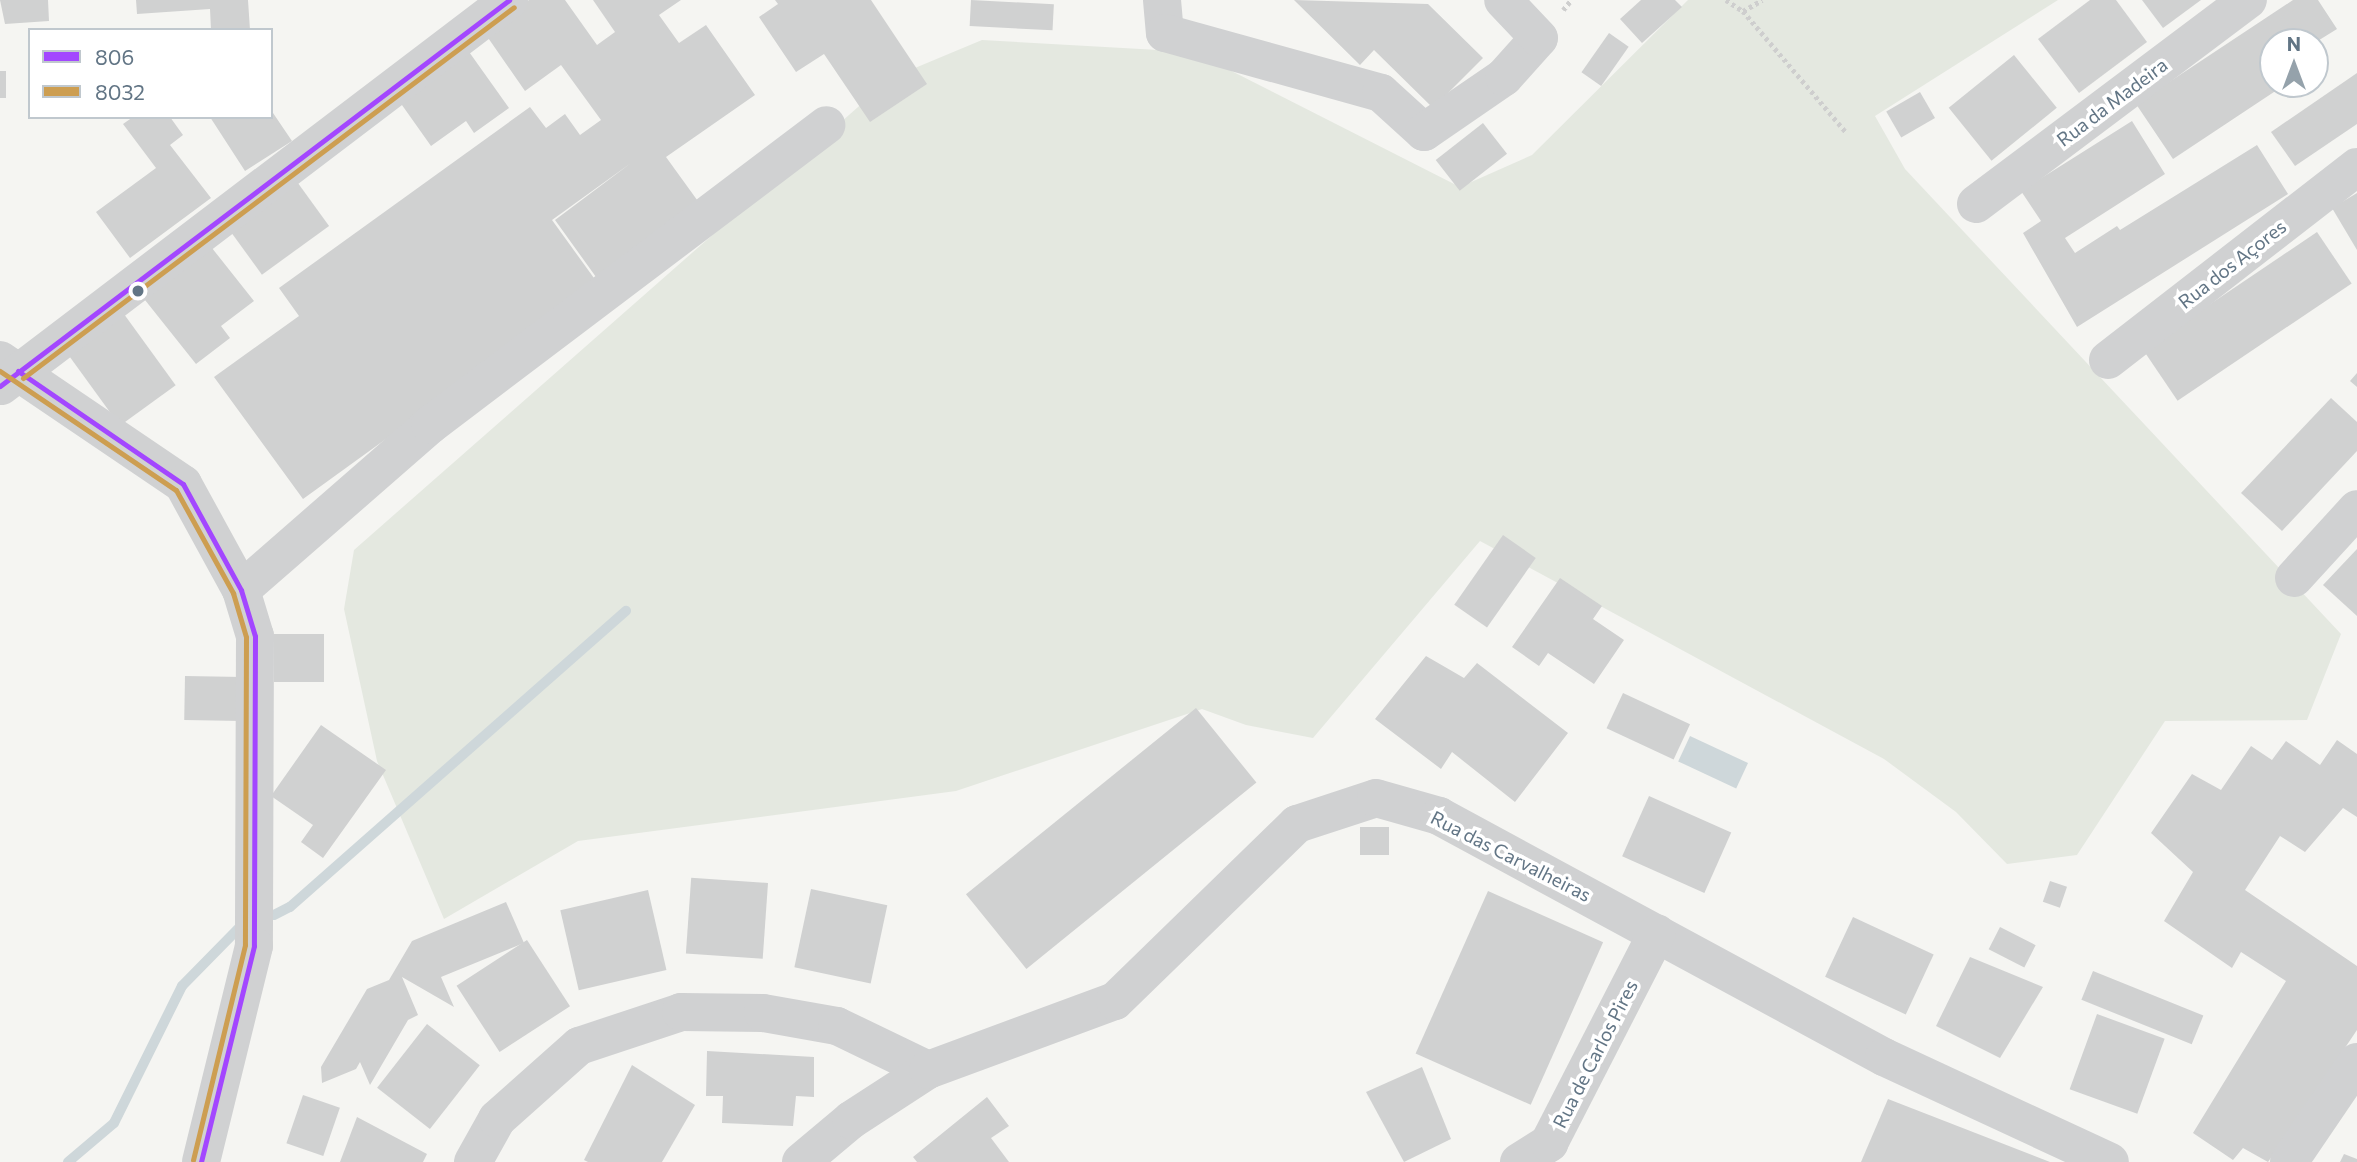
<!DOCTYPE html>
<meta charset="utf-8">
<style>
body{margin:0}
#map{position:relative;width:2357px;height:1162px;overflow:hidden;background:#f5f5f2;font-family:Commissioner,sans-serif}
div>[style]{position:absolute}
.green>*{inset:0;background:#e4e8e0}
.water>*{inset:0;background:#ced7da;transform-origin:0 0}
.stream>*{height:10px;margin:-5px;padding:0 5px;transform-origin:5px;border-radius:5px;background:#ced7da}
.building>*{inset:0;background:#d0d1d1;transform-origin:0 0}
.path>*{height:4.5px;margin-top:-2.25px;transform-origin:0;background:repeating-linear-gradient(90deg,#cecece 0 3.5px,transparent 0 7px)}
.minor>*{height:38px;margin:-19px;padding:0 19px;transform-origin:19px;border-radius:19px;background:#d0d1d2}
.bus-1>*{height:5px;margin:-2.5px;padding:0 2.5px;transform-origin:2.5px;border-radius:2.5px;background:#a347ff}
.bus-2>*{height:5px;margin:-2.5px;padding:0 2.5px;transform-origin:2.5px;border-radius:2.5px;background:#cd9e51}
.dots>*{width:19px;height:19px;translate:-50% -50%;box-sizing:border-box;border:4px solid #fff;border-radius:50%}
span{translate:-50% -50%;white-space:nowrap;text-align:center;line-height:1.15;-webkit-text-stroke:7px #fff;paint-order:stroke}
.street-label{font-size:19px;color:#627585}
.legend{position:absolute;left:28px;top:28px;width:245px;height:91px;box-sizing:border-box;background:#fff;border:2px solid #c0c8ce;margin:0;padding:9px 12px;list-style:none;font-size:21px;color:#627585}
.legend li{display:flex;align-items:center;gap:14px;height:35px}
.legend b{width:35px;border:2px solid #c0c8ce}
.north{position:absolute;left:2259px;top:28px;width:70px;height:70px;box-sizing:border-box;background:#fff;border:2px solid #c0c8ce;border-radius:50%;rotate:0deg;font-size:19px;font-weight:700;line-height:28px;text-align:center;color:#627585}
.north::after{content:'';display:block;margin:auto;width:24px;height:32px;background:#95a2ab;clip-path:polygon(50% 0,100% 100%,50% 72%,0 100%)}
</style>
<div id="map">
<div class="green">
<i style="clip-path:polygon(1688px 0,2058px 0,1875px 116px,1905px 169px,2341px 634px,2307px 720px,2165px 721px,2077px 855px,2007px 864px,1956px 812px,1884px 759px,1480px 541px,1313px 738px,1246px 725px,1202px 709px,956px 791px,578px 841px,444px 919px,377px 761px,344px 609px,354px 550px,891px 78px,982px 40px,1194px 52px,1460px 187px,1532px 155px)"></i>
</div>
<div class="water">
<i style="left:1690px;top:736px;width:64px;height:28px;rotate:25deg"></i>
</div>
<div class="stream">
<i style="left:274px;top:915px;width:18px;rotate:-27deg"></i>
<i style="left:290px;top:907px;width:448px;rotate:-41.4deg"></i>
<i style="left:68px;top:1162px;width:60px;rotate:-40.3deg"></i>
<i style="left:114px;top:1123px;width:153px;rotate:-63.6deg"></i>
<i style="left:182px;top:986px;width:84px;rotate:-45.5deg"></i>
</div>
<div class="building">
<i style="clip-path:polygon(0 0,48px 0,49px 21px,5px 24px)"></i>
<i style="clip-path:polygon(136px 0,248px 0,250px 30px,211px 30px,210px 9px,137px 14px)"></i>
<i style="clip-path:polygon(529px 0,565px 0,597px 45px,615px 32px,593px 0,681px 0,659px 15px,679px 43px,706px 25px,755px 95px,666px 157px,700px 204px,596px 277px,555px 220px,631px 163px,552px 220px,599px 285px,303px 499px,214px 377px,299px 316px,279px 288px,530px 107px,546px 128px,565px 114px,580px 135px,601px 120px,561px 65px,525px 91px,484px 32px)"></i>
<i style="clip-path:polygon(775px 0,871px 0,927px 84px,870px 122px,824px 54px,796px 72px,759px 17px,778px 4px)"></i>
<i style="left:971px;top:0;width:83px;height:26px;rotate:3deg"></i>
<i style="clip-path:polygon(1294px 0,1428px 4px,1483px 58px,1433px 108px,1374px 50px,1360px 65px)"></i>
<i style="clip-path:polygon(1641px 0,1675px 0,1682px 7px,1642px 43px,1620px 19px)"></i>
<i style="clip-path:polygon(2090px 0,2116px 0,2147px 42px,2079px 93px,2038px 39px)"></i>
<i style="clip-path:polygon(2142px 0,2201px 0,2163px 28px)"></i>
<i style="clip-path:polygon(2293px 0,2318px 0,2337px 29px,2316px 42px,2273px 42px,2273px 84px,2286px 84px,2173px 159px,2136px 104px)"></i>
<i style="left:1609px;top:33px;width:24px;height:48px;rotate:35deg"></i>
<i style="clip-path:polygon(467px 49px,509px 108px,474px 133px,466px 121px,431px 146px,397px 98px)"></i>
<i style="left:2014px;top:55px;width:68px;height:84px;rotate:51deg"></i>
<i style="left:0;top:71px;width:6px;height:27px"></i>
<i style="clip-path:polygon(2357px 73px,2357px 124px,2295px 166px,2271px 132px)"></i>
<i style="left:1920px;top:92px;width:30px;height:39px;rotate:60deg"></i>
<i style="clip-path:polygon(271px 110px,292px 141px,245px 171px,210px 117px,271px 117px)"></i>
<i style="clip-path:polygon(133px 117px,170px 117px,183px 135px,170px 145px,211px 198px,130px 258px,96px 212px,156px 168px,123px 124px)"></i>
<i style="clip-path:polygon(2132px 121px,2165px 174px,2065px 238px,2075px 253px,2117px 226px,2120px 230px,2257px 145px,2288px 194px,2077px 327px,2023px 233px,2041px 221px,2021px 191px)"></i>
<i style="left:1483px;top:123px;width:39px;height:60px;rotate:52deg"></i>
<i style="left:295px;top:179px;width:58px;height:83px;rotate:54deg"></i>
<i style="clip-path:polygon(2357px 193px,2357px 250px,2332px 208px)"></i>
<i style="left:2317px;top:232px;width:62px;height:210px;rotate:56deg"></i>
<i style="clip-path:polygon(208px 243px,254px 301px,221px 326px,230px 338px,196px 364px,141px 295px)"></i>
<i style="left:121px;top:310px;width:93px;height:69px;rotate:54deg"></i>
<i style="clip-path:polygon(2357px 373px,2357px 387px,2350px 381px)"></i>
<i style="clip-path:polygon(2331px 398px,2357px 422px,2357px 451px,2282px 531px,2241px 493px)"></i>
<i style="left:1503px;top:535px;width:40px;height:85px;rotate:35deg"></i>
<i style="clip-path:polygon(2357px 549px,2357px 616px,2323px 585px)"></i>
<i style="clip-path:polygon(1560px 578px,1602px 606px,1593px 619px,1624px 640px,1594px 684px,1548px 653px,1539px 666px,1512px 647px)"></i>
<i style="left:274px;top:634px;width:50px;height:48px"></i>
<i style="clip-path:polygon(1426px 656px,1464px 678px,1477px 663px,1568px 733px,1515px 802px,1452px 752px,1441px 769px,1375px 719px)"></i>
<i style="left:185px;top:676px;width:58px;height:44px;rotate:1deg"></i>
<i style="left:1623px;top:693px;width:74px;height:39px;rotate:25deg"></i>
<i style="left:1196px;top:708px;width:96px;height:296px;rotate:51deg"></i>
<i style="clip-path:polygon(321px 725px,386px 770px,323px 858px,301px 842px,313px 825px,271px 796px)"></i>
<i style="clip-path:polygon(2337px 740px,2357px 754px,2357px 817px,2343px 808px,2305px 852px,2280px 836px,2245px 890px,2357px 966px,2357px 1030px,2268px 1162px,2243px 1148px,2233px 1160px,2193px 1133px,2286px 981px,2241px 952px,2232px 968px,2164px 921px,2193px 872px,2151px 833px,2192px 774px,2221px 790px,2251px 746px,2272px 760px,2286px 741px,2320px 765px)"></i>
<i style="left:1649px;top:796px;width:90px;height:66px;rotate:24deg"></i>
<i style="left:1360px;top:827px;width:29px;height:28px"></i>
<i style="left:2050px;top:881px;width:18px;height:22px;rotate:19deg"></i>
<i style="left:768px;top:883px;width:76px;height:77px;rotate:94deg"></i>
<i style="left:811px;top:889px;width:78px;height:80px;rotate:12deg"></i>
<i style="left:648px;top:890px;width:82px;height:90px;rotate:77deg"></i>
<i style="left:1488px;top:891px;width:126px;height:178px;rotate:24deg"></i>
<i style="clip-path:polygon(506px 902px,524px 943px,441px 977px,454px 1007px,402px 977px,418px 1015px,408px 1020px,370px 1085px,360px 1062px,356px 1069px,322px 1083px,321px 1067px,367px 989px,389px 980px,412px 941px)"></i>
<i style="left:1853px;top:917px;width:89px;height:66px;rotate:25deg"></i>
<i style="left:2000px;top:927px;width:40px;height:25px;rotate:27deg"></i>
<i style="left:527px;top:940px;width:79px;height:84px;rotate:57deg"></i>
<i style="clip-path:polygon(1970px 957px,2043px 987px,2000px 1058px,1936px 1026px)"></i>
<i style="left:2093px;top:971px;width:119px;height:31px;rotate:22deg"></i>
<i style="left:2097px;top:1014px;width:72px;height:80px;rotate:20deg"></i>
<i style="left:427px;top:1024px;width:67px;height:81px;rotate:38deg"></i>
<i style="clip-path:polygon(707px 1051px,814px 1057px,814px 1097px,796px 1096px,793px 1126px,722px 1123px,723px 1096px,706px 1096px)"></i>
<i style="clip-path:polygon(632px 1065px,695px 1105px,662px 1162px,588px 1162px,584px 1160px)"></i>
<i style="clip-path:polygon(1422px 1067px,1451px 1139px,1404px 1162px,1366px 1092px)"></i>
<i style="left:303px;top:1095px;width:39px;height:51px;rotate:19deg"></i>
<i style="clip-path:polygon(987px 1097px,1009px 1126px,991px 1138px,1009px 1162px,917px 1162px,913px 1157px)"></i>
<i style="clip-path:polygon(1888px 1099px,2050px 1162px,1861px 1162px)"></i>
<i style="clip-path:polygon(357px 1117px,427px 1154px,423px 1162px,340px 1162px)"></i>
<i style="clip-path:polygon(2344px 1154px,2357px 1159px,2357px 1162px,2340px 1162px)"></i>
</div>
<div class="path">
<i style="left:1726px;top:0;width:20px;rotate:33deg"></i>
<i style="left:1743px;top:11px;width:159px;rotate:49.6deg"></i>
<i style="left:1563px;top:10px;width:13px;rotate:-51deg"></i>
<i style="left:1743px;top:11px;width:22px;rotate:-30deg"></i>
</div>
<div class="minor">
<i style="left:1162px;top:0;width:33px;rotate:85deg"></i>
<i style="left:1165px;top:33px;width:224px;rotate:15.5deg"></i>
<i style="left:1381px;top:93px;width:58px;rotate:42.2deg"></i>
<i style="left:1424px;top:132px;width:97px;rotate:-34.5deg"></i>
<i style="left:1504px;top:77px;width:52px;rotate:-48.1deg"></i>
<i style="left:1539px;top:38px;width:52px;rotate:-133.5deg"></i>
<i style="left:1976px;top:204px;width:340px;rotate:-36.9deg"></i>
<i style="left:0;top:360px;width:221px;rotate:34.1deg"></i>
<i style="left:183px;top:484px;width:121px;rotate:61.3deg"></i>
<i style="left:241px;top:590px;width:48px;rotate:73.1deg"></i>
<i style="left:255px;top:636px;width:310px;rotate:90.2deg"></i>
<i style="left:254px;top:946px;width:222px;rotate:103.8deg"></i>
<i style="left:2108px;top:360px;width:315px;rotate:-37.8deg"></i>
<i style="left:1px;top:386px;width:638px;rotate:-37.23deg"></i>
<i style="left:2294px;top:578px;width:93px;rotate:-47.6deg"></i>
<i style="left:241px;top:590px;width:251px;rotate:-41.1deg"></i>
<i style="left:430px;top:425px;width:497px;rotate:-37.1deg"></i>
<i style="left:473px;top:1162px;width:49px;rotate:-60.8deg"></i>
<i style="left:497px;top:1119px;width:110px;rotate:-41.7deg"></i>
<i style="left:579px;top:1046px;width:108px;rotate:-18.4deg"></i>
<i style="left:681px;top:1012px;width:82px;rotate:0.7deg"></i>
<i style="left:763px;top:1013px;width:75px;rotate:10deg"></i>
<i style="left:837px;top:1026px;width:101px;rotate:25.8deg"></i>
<i style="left:801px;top:1162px;width:65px;rotate:-40deg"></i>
<i style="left:851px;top:1120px;width:92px;rotate:-33deg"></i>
<i style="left:928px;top:1070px;width:199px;rotate:-20.3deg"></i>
<i style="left:1115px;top:1001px;width:254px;rotate:-44.2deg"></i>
<i style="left:1297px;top:824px;width:83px;rotate:-18.2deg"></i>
<i style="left:1376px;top:798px;width:66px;rotate:15.9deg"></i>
<i style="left:1439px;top:816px;width:506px;rotate:28.44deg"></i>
<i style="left:1884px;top:1057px;width:249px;rotate:24.9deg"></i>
<i style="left:1519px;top:1162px;width:36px;rotate:-32deg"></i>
<i style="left:1549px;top:1143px;width:236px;rotate:-62.8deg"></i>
<i style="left:2289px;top:1162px;width:121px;rotate:-55.8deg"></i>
</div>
<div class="bus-1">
<i style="left:18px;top:371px;width:200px;rotate:34.4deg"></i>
<i style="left:183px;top:484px;width:121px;rotate:61.3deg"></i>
<i style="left:241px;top:590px;width:48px;rotate:73.1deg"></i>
<i style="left:255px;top:636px;width:310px;rotate:90.2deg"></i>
<i style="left:254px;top:946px;width:222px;rotate:103.8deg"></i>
<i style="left:0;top:386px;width:639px;rotate:-37.17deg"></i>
</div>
<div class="bus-2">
<i style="left:0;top:371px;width:212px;rotate:34.1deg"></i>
<i style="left:176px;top:490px;width:118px;rotate:61deg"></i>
<i style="left:233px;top:593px;width:46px;rotate:73.5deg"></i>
<i style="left:246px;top:637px;width:308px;rotate:90.2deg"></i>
<i style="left:245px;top:945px;width:221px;rotate:103.6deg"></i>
<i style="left:23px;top:378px;width:615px;rotate:-37.07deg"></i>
</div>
<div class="dots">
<i style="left:138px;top:291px;background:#627585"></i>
</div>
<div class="street-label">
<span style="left:2112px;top:102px;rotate:-37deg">Rua da Madeira</span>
<span style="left:2232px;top:264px;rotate:-38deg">Rua dos Açores</span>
<span style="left:1511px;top:856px;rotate:27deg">Rua das Carvalheiras</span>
<span style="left:1595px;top:1054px;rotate:-63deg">Rua de Carlos Pires</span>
</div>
<ul class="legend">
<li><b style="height:9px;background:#a347ff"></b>806</li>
<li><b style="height:9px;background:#cd9e51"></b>8032</li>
</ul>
<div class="north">N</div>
</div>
